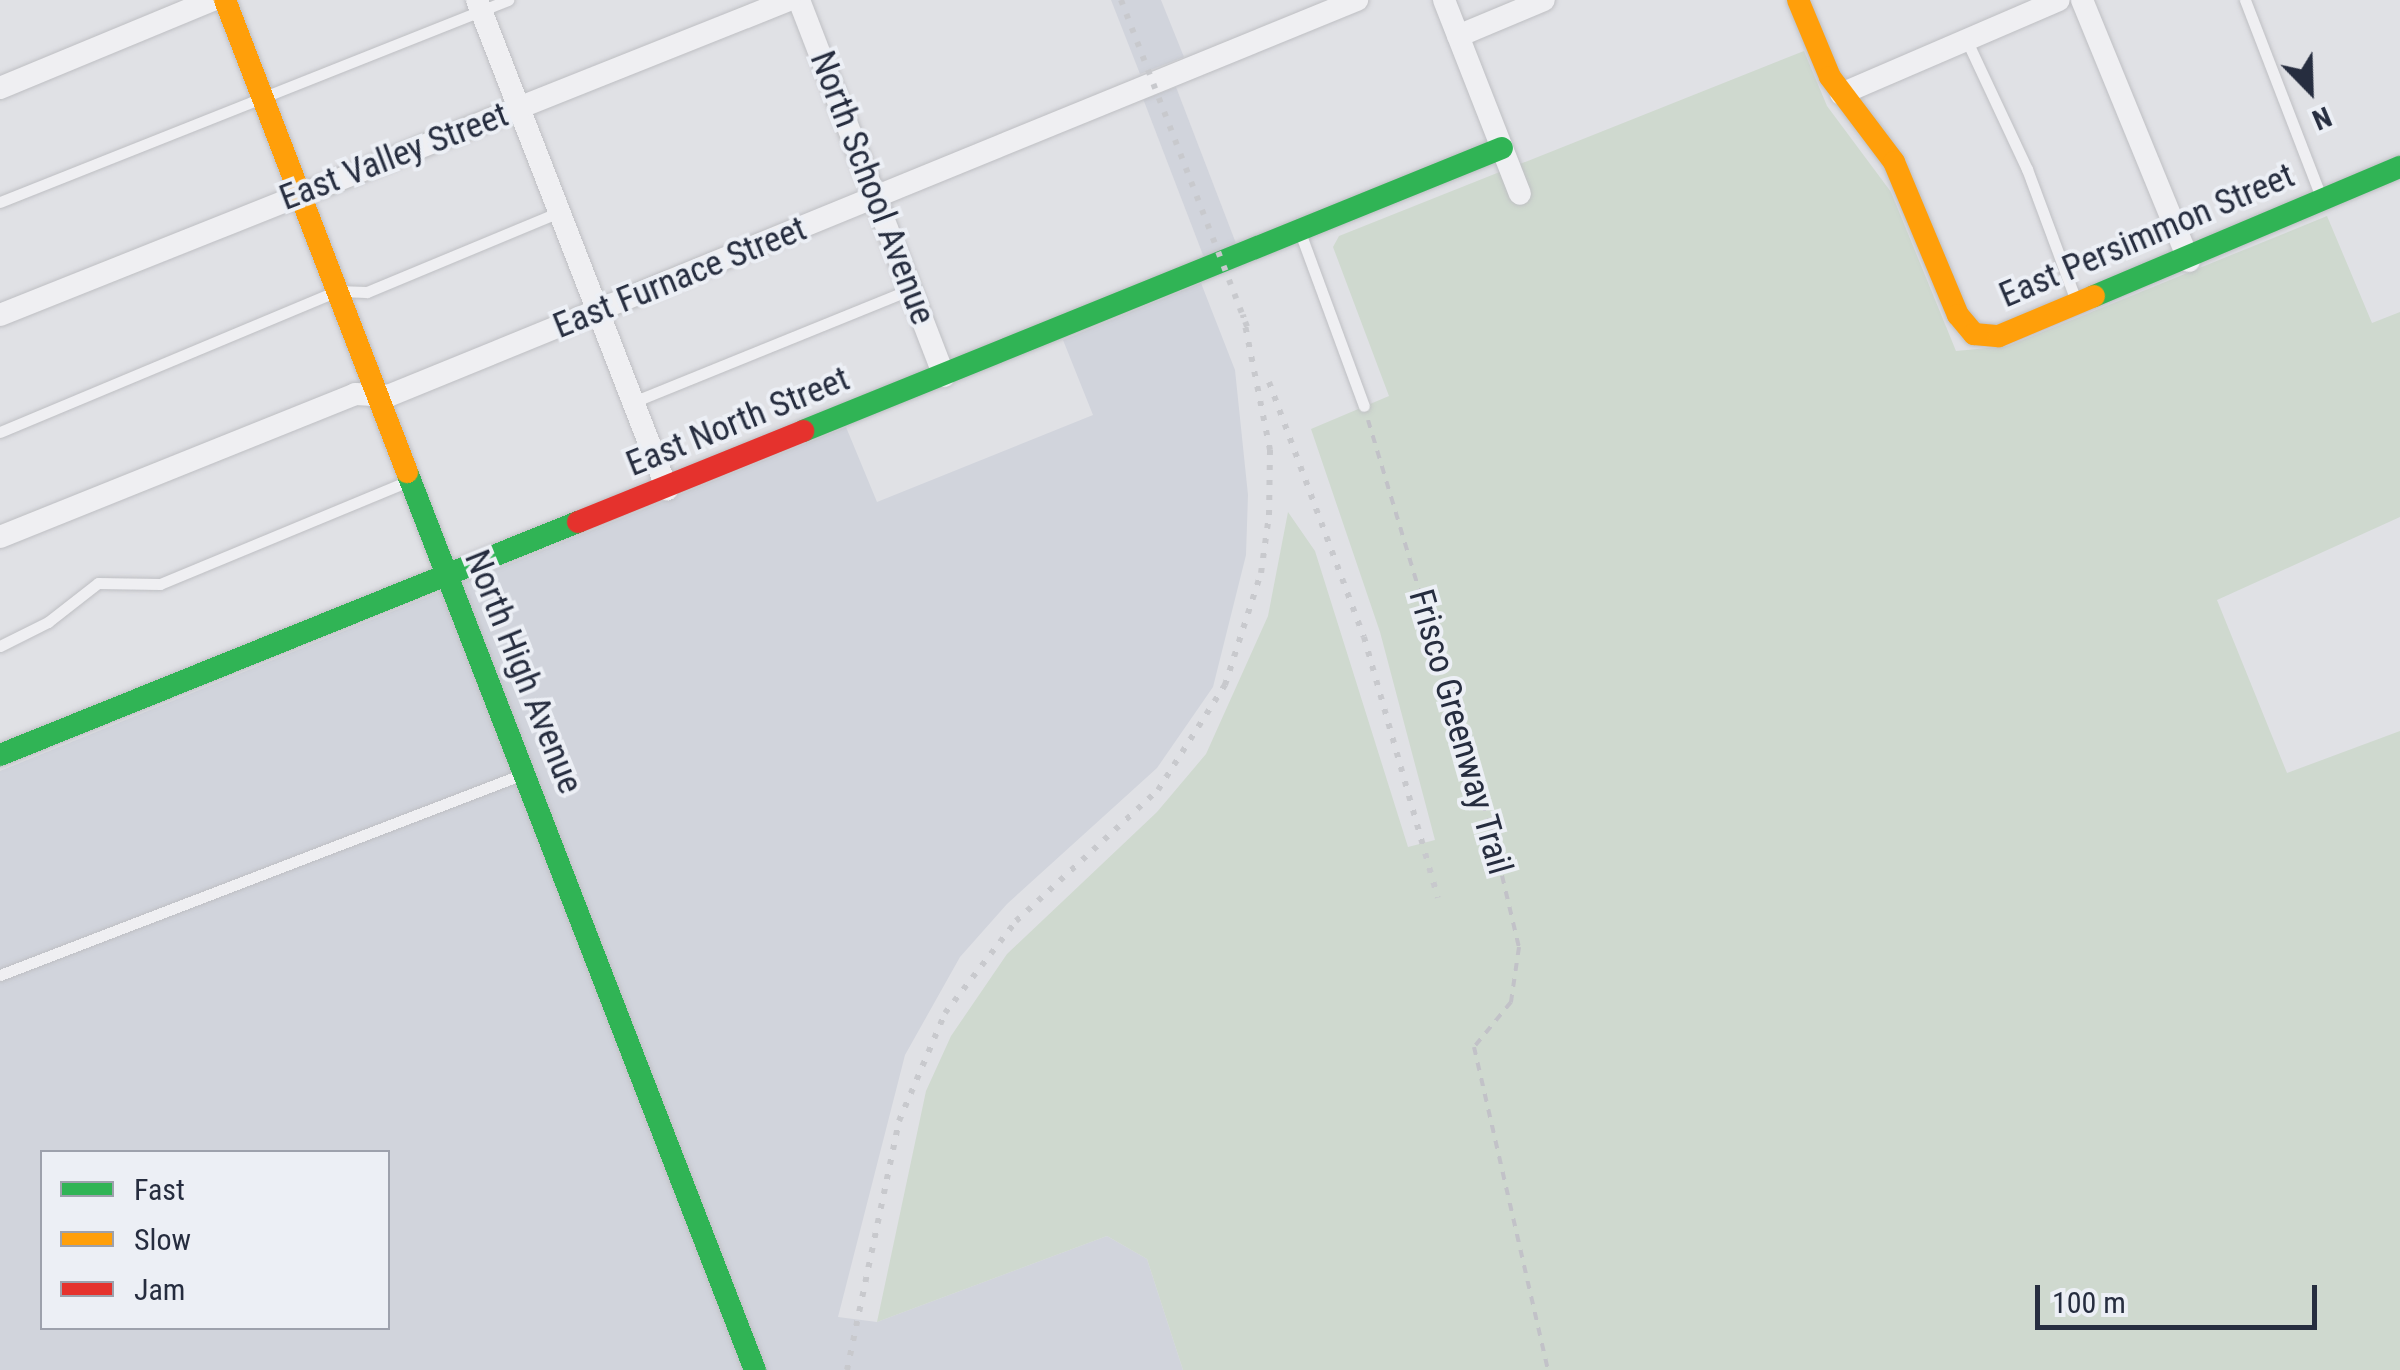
<!DOCTYPE html>
<style>
body{margin:0}
#map{position:relative;width:2400px;height:1370px;overflow:hidden;background:#e0e1e5;font-family:"Roboto Condensed",sans-serif}
div>[style]{position:absolute}
.built>*{inset:0;background:#d1d4dc;transform-origin:0 0}
.green>*{inset:0;background:#cfd9cf}
.path>*{height:4px;margin-top:-2px;transform-origin:0;background:repeating-linear-gradient(90deg,#c2c2c8 0 8px,transparent 0 16px)}
.roads{filter:drop-shadow(0 0 2px #bebfc3) drop-shadow(0 0 2px #bebfc3)}
.lane>*{height:11px;margin:-5.5px;padding:0 5.5px;transform-origin:5.5px;border-radius:5.5px;background:#efeff2}
.street>*{height:22px;margin:-11px;padding:0 11px;transform-origin:11px;border-radius:11px;background:#efeff2}
.fast>*{height:22px;margin:-11px;padding:0 11px;transform-origin:11px;border-radius:11px;background:#30b455}
.slow>*{height:22px;margin:-11px;padding:0 11px;transform-origin:11px;border-radius:11px;background:#ff9f0a}
.jam>*{height:22px;margin:-11px;padding:0 11px;transform-origin:11px;border-radius:11px;background:#e5322d}
.rail>*{height:6px;margin-top:-3px;transform-origin:0;background:repeating-linear-gradient(90deg,#c8c9cd 0 5px,transparent 0 15px)}
span{translate:-50% -50%;white-space:nowrap;text-align:center;line-height:1.15;-webkit-text-stroke:8px #eceff5;paint-order:stroke}
.street-label{font-size:35px;color:#262d3f}
.legend{position:absolute;left:40px;top:1150px;width:350px;height:180px;box-sizing:border-box;background:#eceff5;border:2px solid #9da1ac;margin:0;padding:12px 18px;list-style:none;font-size:30px;color:#262d3f}
.legend li{display:flex;align-items:center;gap:20px;height:50px}
.legend b{width:50px;border:2px solid #9da1ac}
.north{position:absolute;left:2260px;top:40px;width:100px;height:100px;-webkit-text-stroke:8px #eceff5;paint-order:stroke;rotate:157deg;font-size:28px;font-weight:700;line-height:40px;text-align:center;color:#262d3f}
.north::after{content:'';display:block;margin:auto;width:35px;height:45px;background:#262d3f;clip-path:polygon(50% 0,100% 100%,50% 72%,0 100%)}
.scale{position:absolute;left:2035px;top:1285px;width:282px;height:45px;box-sizing:border-box;border:5px solid #262d3f;border-top:0;padding-left:12px;font-size:30px;line-height:35px;white-space:nowrap;color:#262d3f;-webkit-text-stroke:8px #eceff5;paint-order:stroke}
</style>
<div id="map">
<div class="built">
<i style="clip-path:polygon(1111px 0,1161px 0,1184px 57px,1140px 74px)"></i>
<i style="left:1176px;top:87px;width:170px;height:35px;rotate:69deg"></i>
<i style="clip-path:polygon(evenodd,1201px 283px,1235px 370px,1248px 495px,1246px 555px,1213px 687px,1157px 768px,1007px 904px,960px 957px,905px 1055px,838px 1317px,877px 1322px,1107px 1236px,1147px 1259px,1183px 1370px,0 1370px,0 771px,846px 427px,877px 502px,1093px 415px,1063px 340px,1201px 283px,42px 1152px,388px 1152px,388px 1328px,42px 1328px,42px 1152px)"></i>
</div>
<div class="green">
<i style="clip-path:polygon(1804px 51px,1827px 106px,1891px 192px,1956px 351px,2008px 346px,2327px 216px,2372px 323px,2400px 312px,2400px 517px,2217px 600px,2287px 773px,2400px 731px,2400px 1370px,1183px 1370px,1147px 1259px,1107px 1236px,877px 1322px,926px 1091px,951px 1036px,1007px 954px,1157px 812px,1206px 754px,1268px 616px,1288px 512px,1315px 551px,1408px 847px,1435px 840px,1380px 632px,1311px 429px,1389px 396px,1333px 247px,1339px 236px)"></i>
</div>
<div class="path">
<i style="left:1368px;top:420px;width:427px;rotate:73.3deg"></i>
<i style="left:1491px;top:829px;width:121px;rotate:76.7deg"></i>
<i style="left:1519px;top:947px;width:56px;rotate:98.3deg"></i>
<i style="left:1511px;top:1002px;width:58px;rotate:129.4deg"></i>
<i style="left:1474px;top:1047px;width:331px;rotate:77.1deg"></i>
</div>
<div class="roads">
<div class="lane">
<i style="left:2245px;top:0;width:211px;rotate:68.9deg"></i>
<i style="left:1966px;top:39px;width:144px;rotate:64.9deg"></i>
<i style="left:2027px;top:169px;width:138px;rotate:69.6deg"></i>
<i style="left:0;top:202px;width:547px;rotate:-21.68deg"></i>
<i style="left:1301px;top:235px;width:182px;rotate:69.8deg"></i>
<i style="left:633px;top:402px;width:300px;rotate:-22.1deg"></i>
<i style="left:0;top:432px;width:365px;rotate:-22.7deg"></i>
<i style="left:337px;top:291px;width:30px;rotate:2deg"></i>
<i style="left:367px;top:292px;width:208px;rotate:-22.6deg"></i>
<i style="left:0;top:646px;width:54px;rotate:-26.6deg"></i>
<i style="left:48px;top:622px;width:63px;rotate:-38deg"></i>
<i style="left:98px;top:583px;width:62px;rotate:0.9deg"></i>
<i style="left:160px;top:584px;width:266px;rotate:-22.5deg"></i>
<i style="left:0;top:975px;width:560px;rotate:-21.02deg"></i>
</div>
<div class="street">
<i style="left:477px;top:0;width:525px;rotate:68.77deg"></i>
<i style="left:799px;top:0;width:403px;rotate:68.9deg"></i>
<i style="left:1444px;top:0;width:208px;rotate:68.6deg"></i>
<i style="left:2082px;top:0;width:282px;rotate:67.7deg"></i>
<i style="left:1458px;top:36px;width:93px;rotate:-22.7deg"></i>
<i style="left:0;top:88px;width:230px;rotate:-22.5deg"></i>
<i style="left:1841px;top:94px;width:237px;rotate:-23.3deg"></i>
<i style="left:0;top:315px;width:850px;rotate:-21.76deg"></i>
<i style="left:0;top:537px;width:383px;rotate:-21.9deg"></i>
<i style="left:355px;top:394px;width:33px;rotate:3deg"></i>
<i style="left:388px;top:396px;width:1047px;rotate:-22.23deg"></i>
</div>
<div class="fast">
<i style="left:2094px;top:296px;width:332px;rotate:-22.9deg"></i>
<i style="left:803px;top:431px;width:754px;rotate:-22.04deg"></i>
<i style="left:407px;top:472px;width:963px;rotate:68.82deg"></i>
<i style="left:0;top:755px;width:623px;rotate:-21.96deg"></i>
</div>
<div class="slow">
<i style="left:225px;top:0;width:506px;rotate:68.91deg"></i>
<i style="left:1798px;top:0;width:83px;rotate:67.4deg"></i>
<i style="left:1830px;top:77px;width:106px;rotate:53deg"></i>
<i style="left:1894px;top:162px;width:166px;rotate:67.3deg"></i>
<i style="left:1958px;top:315px;width:25px;rotate:50deg"></i>
<i style="left:1974px;top:334px;width:25px;rotate:5deg"></i>
<i style="left:1999px;top:336px;width:103px;rotate:-22.8deg"></i>
</div>
<div class="jam">
<i style="left:578px;top:522px;width:243px;rotate:-22deg"></i>
</div>
</div>
<div class="rail">
<i style="left:1121px;top:0;width:350px;rotate:68.9deg"></i>
<i style="left:1269px;top:382px;width:272px;rotate:69.6deg"></i>
<i style="left:1364px;top:637px;width:271px;rotate:74.2deg"></i>
<i style="left:847px;top:1370px;width:254px;rotate:-78.2deg"></i>
<i style="left:899px;top:1121px;width:117px;rotate:-66.9deg"></i>
<i style="left:945px;top:1013px;width:116px;rotate:-52.3deg"></i>
<i style="left:1016px;top:921px;width:193px;rotate:-42.7deg"></i>
<i style="left:1158px;top:790px;width:125px;rotate:-57.5deg"></i>
<i style="left:1225px;top:685px;width:118px;rotate:-72.2deg"></i>
<i style="left:1261px;top:573px;width:59px;rotate:-82.1deg"></i>
<i style="left:1269px;top:515px;width:65px;rotate:-89.1deg"></i>
<i style="left:1270px;top:450px;width:138px;rotate:-101.3deg"></i>
</div>
<div class="street-label">
<span style="left:394px;top:157px;rotate:-21deg">East Valley Street</span>
<span style="left:872px;top:188px;rotate:69deg">North School Avenue</span>
<span style="left:2147px;top:236px;rotate:-23deg">East Persimmon Street</span>
<span style="left:680px;top:278px;rotate:-22deg">East Furnace Street</span>
<span style="left:738px;top:422px;rotate:-22deg">East North Street</span>
<span style="left:523px;top:672px;rotate:68deg">North High Avenue</span>
<span style="left:1460px;top:732px;rotate:74deg">Frisco Greenway Trail</span>
</div>
<ul class="legend">
<li><b style="height:12px;background:#30b455"></b>Fast</li>
<li><b style="height:12px;background:#ff9f0a"></b>Slow</li>
<li><b style="height:12px;background:#e5322d"></b>Jam</li>
</ul>
<div class="north">N</div>
<div class="scale">100 m</div>
</div>
